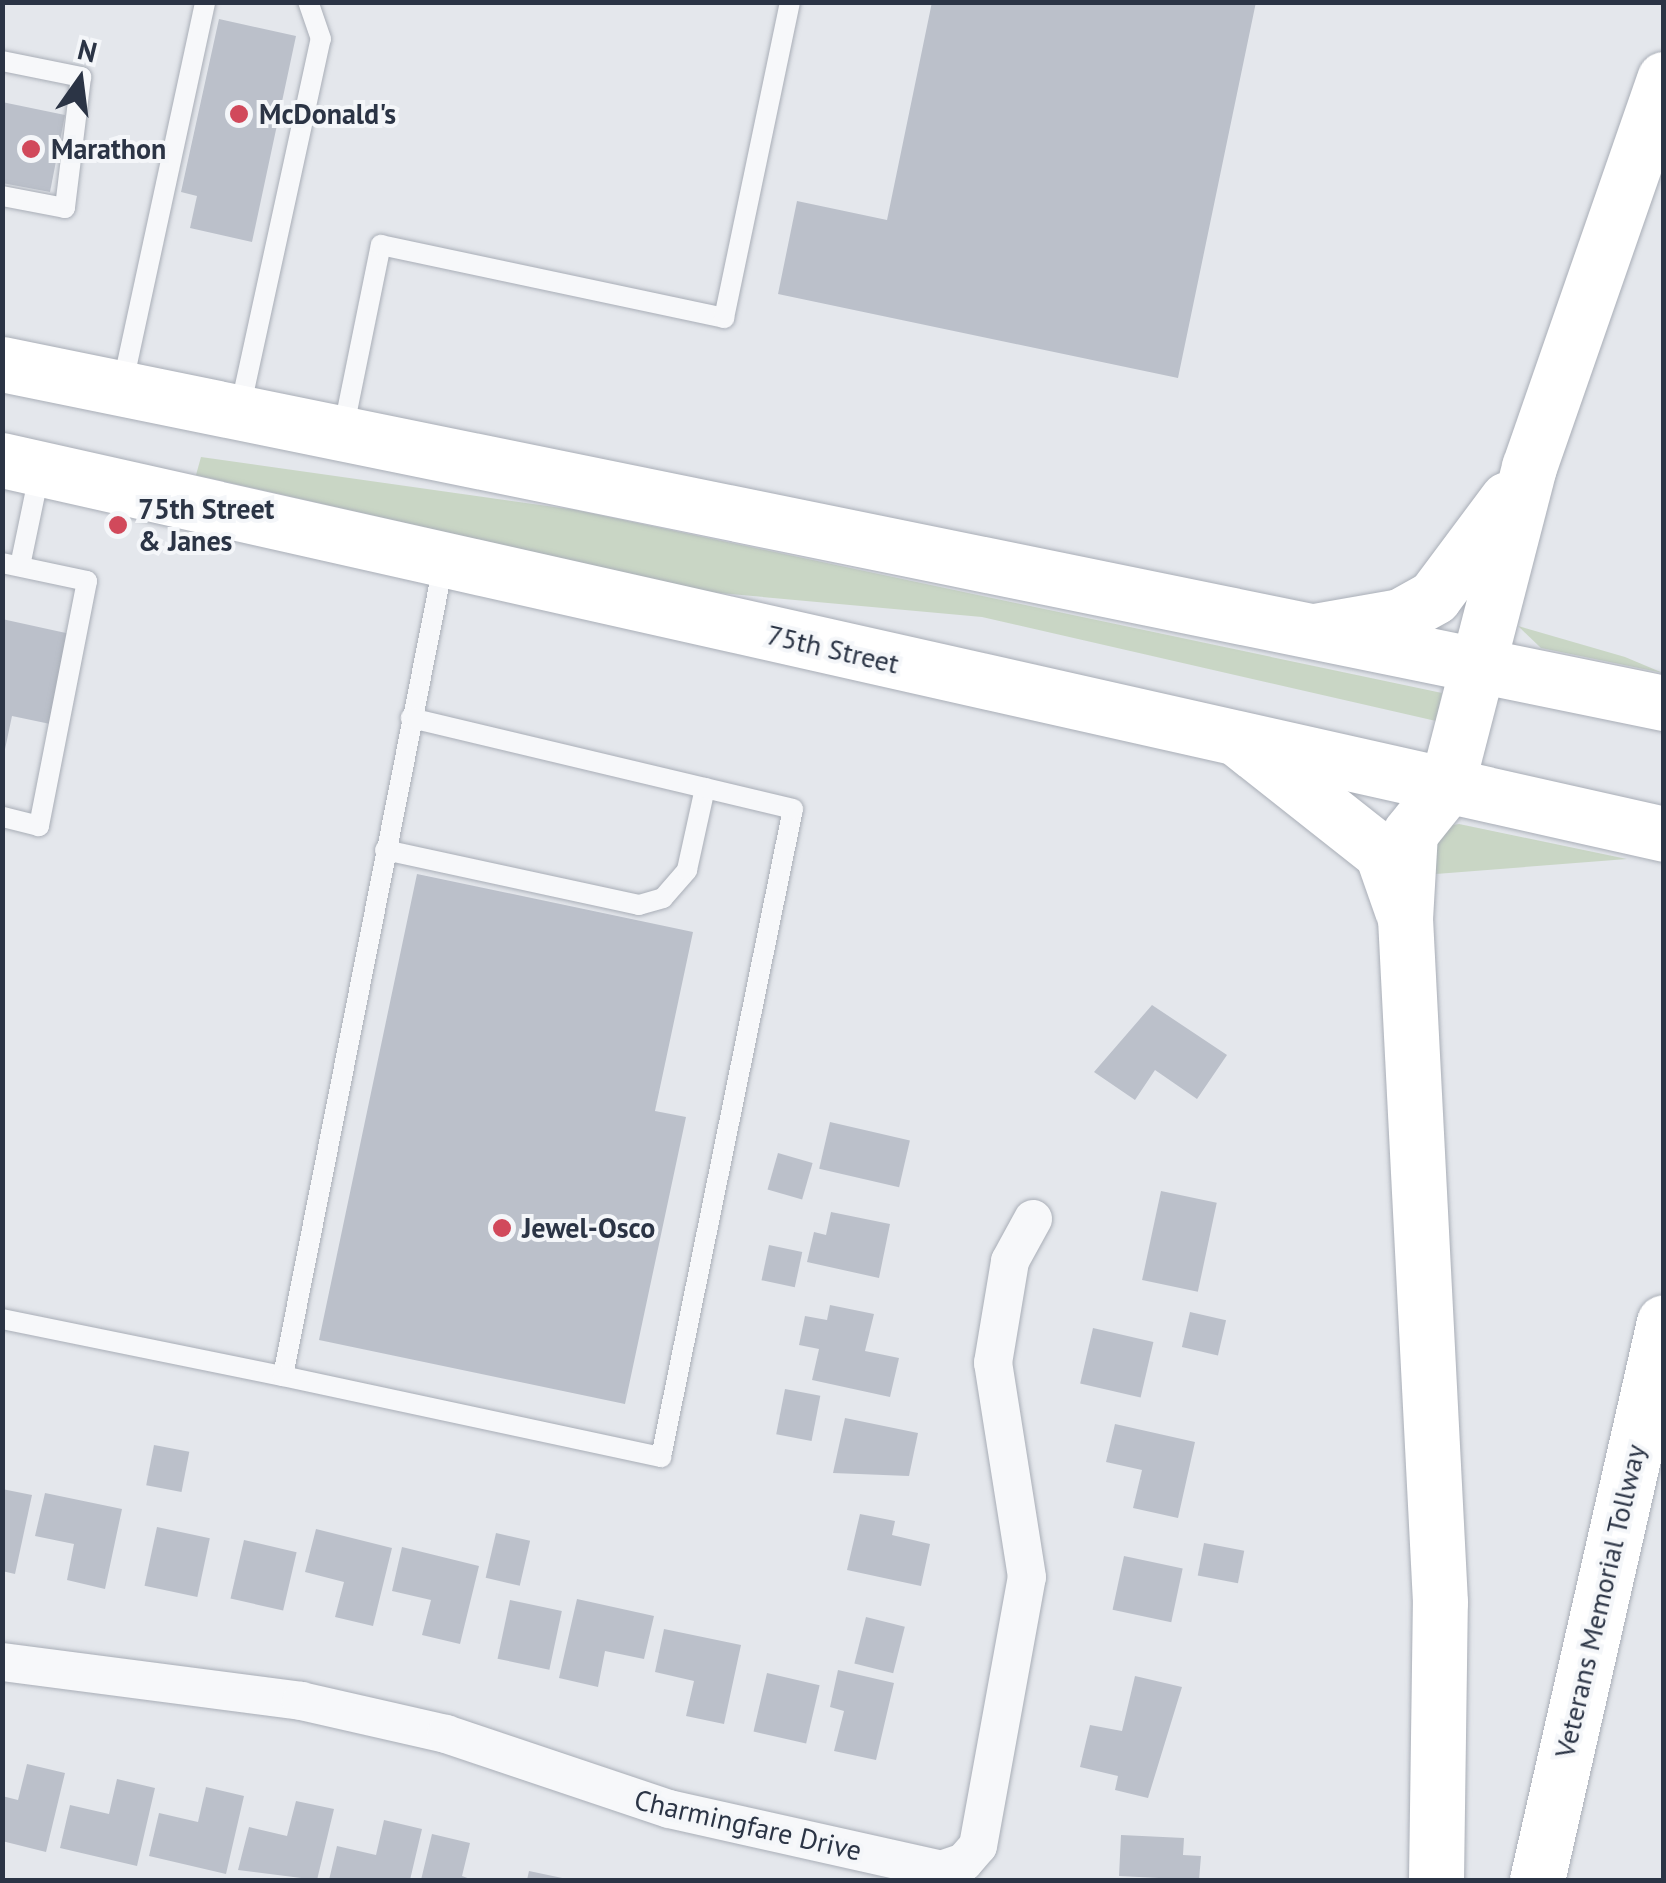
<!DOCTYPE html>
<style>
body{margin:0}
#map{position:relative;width:1666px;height:1883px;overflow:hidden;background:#e4e7ec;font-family:"PT Sans",sans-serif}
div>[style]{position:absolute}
.green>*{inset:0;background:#c9d6c5}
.building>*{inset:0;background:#bbc0ca;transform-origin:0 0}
.roads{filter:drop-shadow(0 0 2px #a9aeb7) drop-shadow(0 0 2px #a9aeb7)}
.lane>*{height:20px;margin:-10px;padding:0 10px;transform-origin:10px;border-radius:10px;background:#f7f8fa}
.street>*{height:38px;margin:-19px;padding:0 19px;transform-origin:19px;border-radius:19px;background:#f7f8fa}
.secondary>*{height:55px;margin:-27.5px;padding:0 27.5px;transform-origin:27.5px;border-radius:27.5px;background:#fff}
.highway>*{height:55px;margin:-27.5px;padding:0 27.5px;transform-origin:27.5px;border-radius:27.5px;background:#fff}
.dots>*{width:28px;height:28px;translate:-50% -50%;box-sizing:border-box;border:5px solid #f4f6f9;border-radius:50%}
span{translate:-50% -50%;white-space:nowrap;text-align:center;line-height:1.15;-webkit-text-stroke:8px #f4f6f9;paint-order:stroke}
.poi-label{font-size:28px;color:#2b3445;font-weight:700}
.left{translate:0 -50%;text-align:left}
.street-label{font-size:28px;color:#2b3445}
.frame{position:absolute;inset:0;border:5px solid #2b3445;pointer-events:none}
.north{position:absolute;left:30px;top:30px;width:100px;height:100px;-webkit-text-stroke:8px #f4f6f9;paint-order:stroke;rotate:14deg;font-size:28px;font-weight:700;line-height:40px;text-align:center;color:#2b3445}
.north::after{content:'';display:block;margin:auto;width:35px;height:45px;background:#2b3445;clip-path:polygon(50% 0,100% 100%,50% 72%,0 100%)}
</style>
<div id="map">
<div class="green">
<i style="clip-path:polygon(201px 457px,576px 510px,1442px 693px,1436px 721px,982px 617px,708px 592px,196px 475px)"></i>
<i style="clip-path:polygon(1518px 626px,1625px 657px,1663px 673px,1541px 648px)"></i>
<i style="clip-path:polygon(1459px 824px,1627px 859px,1423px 875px,1439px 827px)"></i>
</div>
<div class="building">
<i style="clip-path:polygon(932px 2px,1256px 2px,1178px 378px,778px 294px,797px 201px,887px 220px)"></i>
<i style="clip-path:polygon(219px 19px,296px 36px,252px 242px,190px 228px,197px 196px,181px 192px)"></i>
<i style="clip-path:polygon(2px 102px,65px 115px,50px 192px,2px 183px)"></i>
<i style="clip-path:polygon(2px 619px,75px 635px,55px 725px,12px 716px,4px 754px)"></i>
<i style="clip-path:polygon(417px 874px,693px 932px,655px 1111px,686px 1117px,625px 1404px,319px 1340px)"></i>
<i style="clip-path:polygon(1152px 1005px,1227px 1055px,1197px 1099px,1155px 1070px,1135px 1100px,1094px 1072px)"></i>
<i style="left:830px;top:1122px;width:82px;height:48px;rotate:13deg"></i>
<i style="left:778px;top:1153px;width:36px;height:38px;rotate:16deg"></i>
<i style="left:1161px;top:1191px;width:57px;height:91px;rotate:12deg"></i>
<i style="clip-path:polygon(831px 1212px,890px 1224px,879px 1278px,807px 1262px,814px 1232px,826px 1235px)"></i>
<i style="left:769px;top:1245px;width:34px;height:36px;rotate:12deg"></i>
<i style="clip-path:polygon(830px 1305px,874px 1314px,865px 1351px,899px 1358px,890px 1397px,812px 1380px,819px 1349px,799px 1345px,805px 1316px,827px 1320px)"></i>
<i style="left:1190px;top:1312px;width:37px;height:36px;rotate:13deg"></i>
<i style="left:1093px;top:1328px;width:62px;height:57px;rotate:13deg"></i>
<i style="left:785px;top:1389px;width:36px;height:46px;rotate:11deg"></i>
<i style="clip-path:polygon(845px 1418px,918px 1433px,909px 1476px,833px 1473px)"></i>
<i style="clip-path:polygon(1115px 1424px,1195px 1442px,1178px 1518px,1133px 1508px,1142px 1470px,1106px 1462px)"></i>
<i style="left:154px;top:1445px;width:36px;height:41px;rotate:11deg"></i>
<i style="clip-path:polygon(2px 1489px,32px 1495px,15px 1574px,2px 1571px)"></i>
<i style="clip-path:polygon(45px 1493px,122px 1509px,105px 1589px,67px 1580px,74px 1544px,35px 1536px)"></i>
<i style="clip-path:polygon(860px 1514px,895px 1521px,892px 1535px,930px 1544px,921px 1586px,847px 1570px)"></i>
<i style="left:157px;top:1527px;width:54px;height:60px;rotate:12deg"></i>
<i style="clip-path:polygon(316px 1529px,392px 1548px,373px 1626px,335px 1617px,344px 1582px,305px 1572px)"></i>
<i style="left:496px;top:1533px;width:35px;height:46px;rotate:13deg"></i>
<i style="left:244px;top:1540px;width:54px;height:60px;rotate:13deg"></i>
<i style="left:1204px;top:1543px;width:41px;height:33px;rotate:11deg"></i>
<i style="clip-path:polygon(402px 1547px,479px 1566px,460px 1644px,422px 1635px,431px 1600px,392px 1591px)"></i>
<i style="left:1124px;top:1556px;width:60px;height:55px;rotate:12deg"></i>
<i style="clip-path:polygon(577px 1599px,654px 1616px,644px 1659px,605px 1651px,598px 1687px,559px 1678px)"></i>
<i style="left:510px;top:1600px;width:53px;height:60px;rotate:12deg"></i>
<i style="left:866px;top:1617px;width:40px;height:48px;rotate:14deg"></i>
<i style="clip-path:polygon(664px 1629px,741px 1645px,724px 1724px,686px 1716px,694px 1681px,655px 1672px)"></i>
<i style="clip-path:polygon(838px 1670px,894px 1683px,876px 1760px,834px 1751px,844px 1711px,830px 1707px)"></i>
<i style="left:767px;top:1673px;width:54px;height:60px;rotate:13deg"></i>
<i style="clip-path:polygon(1135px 1676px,1182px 1687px,1148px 1798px,1115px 1790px,1118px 1776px,1080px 1767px,1090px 1725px,1122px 1731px)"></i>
<i style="clip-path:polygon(27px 1764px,65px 1773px,46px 1852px,2px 1841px,2px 1796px,18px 1800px)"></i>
<i style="clip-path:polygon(117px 1779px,155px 1788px,137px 1866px,60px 1848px,70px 1805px,109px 1814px)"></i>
<i style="clip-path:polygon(206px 1787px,244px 1796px,226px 1874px,149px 1856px,159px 1813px,198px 1822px)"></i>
<i style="clip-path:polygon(296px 1801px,334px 1809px,317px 1880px,238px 1870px,249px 1827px,287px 1836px)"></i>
<i style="clip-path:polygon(384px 1820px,422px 1829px,410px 1880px,329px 1880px,337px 1846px,376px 1855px)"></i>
<i style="clip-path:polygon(432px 1834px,470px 1843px,462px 1876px,473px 1880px,421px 1880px)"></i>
<i style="clip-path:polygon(1121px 1835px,1184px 1838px,1183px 1855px,1201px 1856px,1199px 1880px,1119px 1876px)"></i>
<i style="clip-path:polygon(529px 1871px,567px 1879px,567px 1880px,527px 1880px)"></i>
</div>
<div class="roads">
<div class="lane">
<i style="left:2px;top:61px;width:81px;rotate:11.4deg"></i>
<i style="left:81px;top:77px;width:132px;rotate:97deg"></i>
<i style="left:65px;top:208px;width:64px;rotate:-169.2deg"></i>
<i style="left:122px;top:387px;width:394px;rotate:-77.8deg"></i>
<i style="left:240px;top:409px;width:379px;rotate:-77.7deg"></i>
<i style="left:321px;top:39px;width:39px;rotate:-109deg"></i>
<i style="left:343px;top:431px;width:190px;rotate:-78.5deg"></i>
<i style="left:381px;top:245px;width:351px;rotate:12deg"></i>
<i style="left:724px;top:318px;width:323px;rotate:-78.2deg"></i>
<i style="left:2px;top:563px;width:87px;rotate:12deg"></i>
<i style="left:87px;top:581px;width:250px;rotate:101.1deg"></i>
<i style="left:39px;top:826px;width:38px;rotate:-166deg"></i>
<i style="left:20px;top:566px;width:98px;rotate:-78.2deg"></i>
<i style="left:385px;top:850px;width:260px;rotate:12.2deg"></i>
<i style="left:639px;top:905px;width:25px;rotate:-16deg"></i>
<i style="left:663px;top:898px;width:37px;rotate:-49deg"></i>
<i style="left:687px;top:870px;width:84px;rotate:-77.6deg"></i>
<i style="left:2px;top:1319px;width:287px;rotate:11.5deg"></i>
<i style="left:283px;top:1376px;width:831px;rotate:-78.83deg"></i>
<i style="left:283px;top:1376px;width:387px;rotate:12.1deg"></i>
<i style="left:661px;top:1457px;width:661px;rotate:-78.49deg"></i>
<i style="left:793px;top:809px;width:393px;rotate:-166.6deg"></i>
</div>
<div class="street">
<i style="left:2px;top:1662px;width:302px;rotate:7.4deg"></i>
<i style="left:301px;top:1701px;width:149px;rotate:12.8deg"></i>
<i style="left:446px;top:1734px;width:235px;rotate:18.6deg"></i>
<i style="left:669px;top:1809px;width:279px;rotate:12.6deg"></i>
<i style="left:941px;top:1870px;width:24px;rotate:-19deg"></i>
<i style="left:964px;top:1862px;width:21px;rotate:-49deg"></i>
<i style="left:978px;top:1846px;width:273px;rotate:-79.7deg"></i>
<i style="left:1027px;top:1577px;width:217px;rotate:-99deg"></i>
<i style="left:993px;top:1363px;width:103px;rotate:-80.5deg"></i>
<i style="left:1010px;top:1261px;width:48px;rotate:-61.3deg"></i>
</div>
<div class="secondary">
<i style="left:2px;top:364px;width:1696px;rotate:11.53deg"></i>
<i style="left:2px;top:460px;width:1704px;rotate:12.68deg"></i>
</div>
<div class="highway">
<i style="left:1314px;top:631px;width:87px;rotate:-9.9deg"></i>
<i style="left:1400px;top:616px;width:39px;rotate:-29deg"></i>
<i style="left:1434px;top:597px;width:122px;rotate:-53.3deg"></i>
<i style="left:1240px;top:741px;width:181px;rotate:38.3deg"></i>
<i style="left:1382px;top:853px;width:60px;rotate:70.7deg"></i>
<i style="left:1436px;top:1880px;width:278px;rotate:-89.2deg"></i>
<i style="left:1440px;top:1602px;width:684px;rotate:-92.93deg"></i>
<i style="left:1405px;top:919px;width:86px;rotate:-86.7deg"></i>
<i style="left:1410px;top:833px;width:58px;rotate:-51.3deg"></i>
<i style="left:1446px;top:788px;width:332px;rotate:-75.5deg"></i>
<i style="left:1529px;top:467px;width:411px;rotate:-70.8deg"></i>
<i style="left:1537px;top:1880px;width:572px;rotate:-77.18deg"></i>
</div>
</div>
<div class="dots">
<i style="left:239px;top:114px;background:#d1495b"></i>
<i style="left:31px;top:149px;background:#d1495b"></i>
<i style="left:118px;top:525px;background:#d1495b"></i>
<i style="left:502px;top:1228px;background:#d1495b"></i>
</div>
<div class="poi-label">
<span class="left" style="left:259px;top:114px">McDonald's</span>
<span class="left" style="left:51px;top:149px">Marathon</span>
<span class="left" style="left:138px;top:525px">75th Street<br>&amp; Janes</span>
<span class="left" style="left:522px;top:1228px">Jewel-Osco</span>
</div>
<div class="street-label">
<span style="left:833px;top:649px;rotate:13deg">75th Street</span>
<span style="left:1600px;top:1601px;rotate:-77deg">Veterans Memorial Tollway</span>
<span style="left:748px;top:1825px;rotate:13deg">Charmingfare Drive</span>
</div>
<div class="frame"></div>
<div class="north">N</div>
</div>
